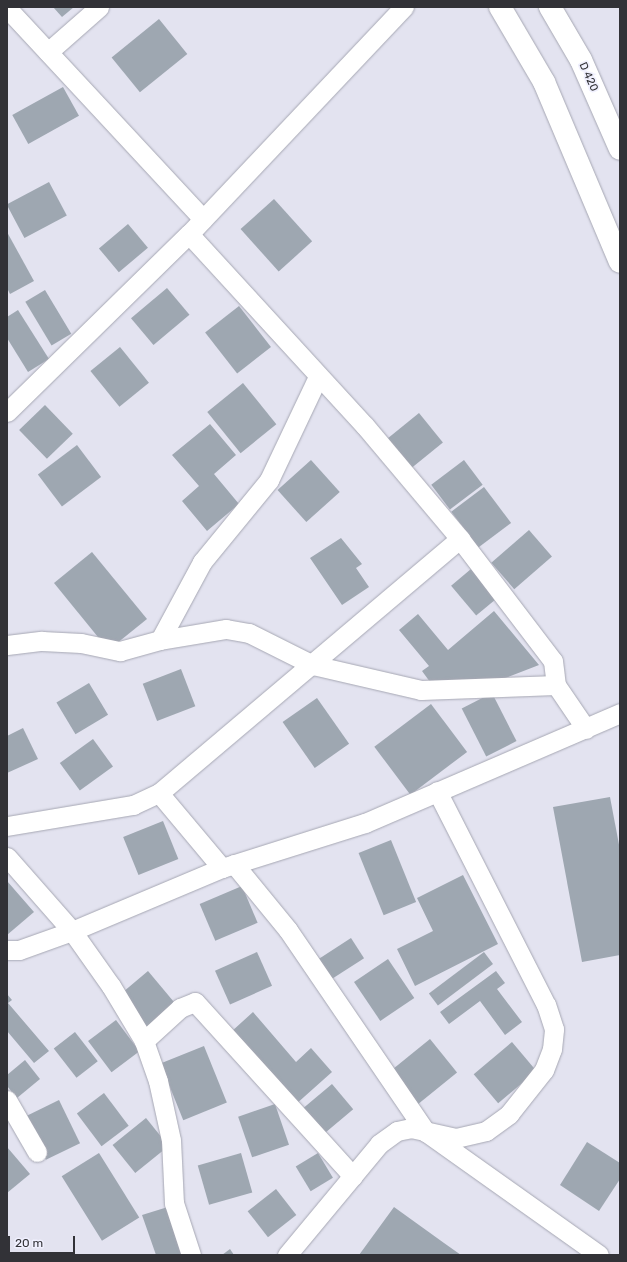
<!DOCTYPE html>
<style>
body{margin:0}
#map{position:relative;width:627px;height:1262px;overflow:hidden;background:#e3e3f0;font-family:Rubik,sans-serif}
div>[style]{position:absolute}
.building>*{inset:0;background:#9ea7b1;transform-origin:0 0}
.roads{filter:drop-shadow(0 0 1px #a6a7b3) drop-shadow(0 0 1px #a6a7b3)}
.minor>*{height:19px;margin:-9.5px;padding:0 9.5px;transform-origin:9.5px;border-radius:9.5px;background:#fff}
.trunk>*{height:22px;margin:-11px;padding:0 11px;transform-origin:11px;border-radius:11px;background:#fff}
span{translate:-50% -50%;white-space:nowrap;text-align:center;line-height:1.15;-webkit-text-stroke:3.5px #f0f0fe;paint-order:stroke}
.street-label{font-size:11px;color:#323237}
.frame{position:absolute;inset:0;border:8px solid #323237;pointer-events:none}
.scale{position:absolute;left:8px;top:1236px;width:67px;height:18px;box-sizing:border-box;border:2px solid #323237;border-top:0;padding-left:5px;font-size:12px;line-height:14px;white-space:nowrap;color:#323237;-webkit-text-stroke:3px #f0f0fe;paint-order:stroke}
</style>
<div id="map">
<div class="building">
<i style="clip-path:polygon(53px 7px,74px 7px,62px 17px)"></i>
<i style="left:159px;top:19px;width:45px;height:61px;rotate:51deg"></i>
<i style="left:63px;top:87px;width:33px;height:58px;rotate:61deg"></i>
<i style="left:49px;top:182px;width:38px;height:48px;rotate:62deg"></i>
<i style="left:274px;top:199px;width:57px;height:45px;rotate:48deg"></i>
<i style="left:128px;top:224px;width:31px;height:38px;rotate:50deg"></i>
<i style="clip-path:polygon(7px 232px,34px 281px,10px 294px,7px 288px)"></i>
<i style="left:167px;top:288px;width:35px;height:47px;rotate:50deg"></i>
<i style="left:45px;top:290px;width:51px;height:23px;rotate:59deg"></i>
<i style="left:239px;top:306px;width:52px;height:43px;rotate:52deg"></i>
<i style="clip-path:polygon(18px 310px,49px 359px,28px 372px,7px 338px,7px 317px)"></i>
<i style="left:120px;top:347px;width:46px;height:38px;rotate:51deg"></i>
<i style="left:243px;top:383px;width:53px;height:46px;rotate:51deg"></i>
<i style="left:45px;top:405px;width:40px;height:36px;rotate:46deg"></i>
<i style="left:419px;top:413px;width:38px;height:44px;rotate:51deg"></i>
<i style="clip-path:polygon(210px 424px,236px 455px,214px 474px,239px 504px,207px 531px,182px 501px,199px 486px,172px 455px)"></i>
<i style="left:77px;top:445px;width:40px;height:49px;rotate:53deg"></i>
<i style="left:311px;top:460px;width:43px;height:45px;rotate:48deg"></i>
<i style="left:464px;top:460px;width:31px;height:41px;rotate:53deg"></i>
<i style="left:484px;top:487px;width:45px;height:41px;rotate:53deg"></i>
<i style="left:529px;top:530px;width:35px;height:50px;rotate:49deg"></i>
<i style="clip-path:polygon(341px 538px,362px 564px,356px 568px,369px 587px,342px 605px,310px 558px)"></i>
<i style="clip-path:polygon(92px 552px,147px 619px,116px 644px,102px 642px,54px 583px)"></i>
<i style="left:471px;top:569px;width:39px;height:26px;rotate:50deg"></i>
<i style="clip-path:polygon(494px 611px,539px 665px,498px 681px,433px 686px,422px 671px,429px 666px,399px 630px,418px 614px,448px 650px)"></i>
<i style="left:181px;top:669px;width:40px;height:41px;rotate:69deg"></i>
<i style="left:89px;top:683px;width:37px;height:38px;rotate:59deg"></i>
<i style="left:492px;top:693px;width:54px;height:34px;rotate:63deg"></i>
<i style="left:317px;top:698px;width:56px;height:42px;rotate:55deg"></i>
<i style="left:431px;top:704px;width:60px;height:71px;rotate:53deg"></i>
<i style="clip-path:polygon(23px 728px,38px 759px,7px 773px,7px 736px)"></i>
<i style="left:93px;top:739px;width:34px;height:41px;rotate:54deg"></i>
<i style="clip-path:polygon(610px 797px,620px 850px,620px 955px,582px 962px,553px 807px)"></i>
<i style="left:163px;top:821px;width:41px;height:43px;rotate:68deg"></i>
<i style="left:391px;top:840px;width:67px;height:35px;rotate:68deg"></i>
<i style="clip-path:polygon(463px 875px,498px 944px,415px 986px,397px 949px,433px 931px,417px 898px)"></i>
<i style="clip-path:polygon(7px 881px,34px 912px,7px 935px)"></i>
<i style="left:242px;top:886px;width:40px;height:46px;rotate:67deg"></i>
<i style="left:351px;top:938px;width:24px;height:39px;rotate:57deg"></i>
<i style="left:257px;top:952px;width:37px;height:46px;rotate:66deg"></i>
<i style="left:484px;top:952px;width:15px;height:69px;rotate:53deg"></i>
<i style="left:388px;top:959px;width:47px;height:41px;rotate:56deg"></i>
<i style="left:148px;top:971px;width:42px;height:38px;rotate:50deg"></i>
<i style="clip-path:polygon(496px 971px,505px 983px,497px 989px,522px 1022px,505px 1035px,480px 1001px,449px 1024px,440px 1012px)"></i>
<i style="clip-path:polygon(7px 994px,12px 1000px,8px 1003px,49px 1051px,34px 1063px,7px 1031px)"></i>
<i style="clip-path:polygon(253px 1012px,296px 1062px,311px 1048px,332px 1072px,295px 1105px,231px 1032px)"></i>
<i style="left:116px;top:1020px;width:39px;height:35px;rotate:53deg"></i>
<i style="left:75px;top:1032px;width:37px;height:27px;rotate:52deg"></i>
<i style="left:430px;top:1039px;width:43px;height:50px;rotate:51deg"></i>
<i style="left:512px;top:1042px;width:38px;height:50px;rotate:50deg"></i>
<i style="left:204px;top:1046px;width:61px;height:47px;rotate:68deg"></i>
<i style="clip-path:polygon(25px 1060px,40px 1079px,17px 1098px,7px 1086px,7px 1075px)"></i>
<i style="left:332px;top:1084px;width:33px;height:40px;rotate:50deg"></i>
<i style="left:104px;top:1093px;width:41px;height:34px;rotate:53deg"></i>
<i style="left:59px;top:1100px;width:48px;height:38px;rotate:64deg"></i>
<i style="left:275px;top:1104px;width:43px;height:39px;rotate:71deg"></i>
<i style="left:146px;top:1118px;width:36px;height:43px;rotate:51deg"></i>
<i style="clip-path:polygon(587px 1142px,620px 1163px,620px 1179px,599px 1211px,560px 1185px)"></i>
<i style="clip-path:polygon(7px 1147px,30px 1174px,7px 1193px)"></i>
<i style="left:99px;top:1153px;width:76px;height:44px;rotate:58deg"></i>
<i style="left:241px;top:1153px;width:41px;height:45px;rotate:74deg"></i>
<i style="left:318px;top:1153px;width:29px;height:26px;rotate:59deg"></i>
<i style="left:276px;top:1189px;width:33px;height:36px;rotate:52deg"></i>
<i style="clip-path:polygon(171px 1206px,188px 1255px,156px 1255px,142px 1215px)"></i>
<i style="clip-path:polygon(394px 1207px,444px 1243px,461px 1255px,359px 1255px)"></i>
<i style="clip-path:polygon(230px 1249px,234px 1255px,222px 1255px)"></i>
</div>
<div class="roads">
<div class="minor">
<i style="left:7px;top:8px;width:288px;rotate:47.1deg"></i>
<i style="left:48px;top:52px;width:68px;rotate:-41.4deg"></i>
<i style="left:189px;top:234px;width:260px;rotate:47.5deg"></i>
<i style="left:365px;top:426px;width:148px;rotate:49.9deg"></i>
<i style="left:460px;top:539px;width:153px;rotate:52.7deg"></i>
<i style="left:553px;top:661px;width:24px;rotate:83deg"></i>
<i style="left:556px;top:685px;width:53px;rotate:55.7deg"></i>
<i style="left:7px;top:412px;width:255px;rotate:-44.4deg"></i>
<i style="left:189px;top:234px;width:313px;rotate:-46.6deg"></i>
<i style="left:160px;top:640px;width:89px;rotate:-61.7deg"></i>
<i style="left:202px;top:562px;width:106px;rotate:-50.7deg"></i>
<i style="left:269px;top:480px;width:114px;rotate:-64.6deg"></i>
<i style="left:7px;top:645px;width:35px;rotate:-7deg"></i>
<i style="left:42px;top:641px;width:39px;rotate:3deg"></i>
<i style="left:81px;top:643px;width:40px;rotate:12deg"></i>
<i style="left:120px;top:651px;width:41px;rotate:-15.4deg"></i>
<i style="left:160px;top:640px;width:67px;rotate:-9.5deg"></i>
<i style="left:226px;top:629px;width:23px;rotate:10deg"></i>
<i style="left:249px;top:633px;width:72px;rotate:26.6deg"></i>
<i style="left:313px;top:665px;width:111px;rotate:13deg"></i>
<i style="left:421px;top:690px;width:135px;rotate:-2.1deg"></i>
<i style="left:159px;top:793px;width:98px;rotate:50deg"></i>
<i style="left:7px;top:826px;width:128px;rotate:-9.5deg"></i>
<i style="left:133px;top:805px;width:29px;rotate:-25deg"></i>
<i style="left:159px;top:793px;width:394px;rotate:-40.2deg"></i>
<i style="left:7px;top:857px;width:98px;rotate:48.7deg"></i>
<i style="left:72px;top:931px;width:67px;rotate:54.7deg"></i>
<i style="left:111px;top:986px;width:64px;rotate:59deg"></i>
<i style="left:144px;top:1041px;width:42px;rotate:70.7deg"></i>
<i style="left:158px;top:1081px;width:60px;rotate:77.6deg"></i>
<i style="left:171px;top:1140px;width:63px;rotate:87.3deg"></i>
<i style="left:174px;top:1203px;width:55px;rotate:71.9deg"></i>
<i style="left:234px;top:864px;width:85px;rotate:50.7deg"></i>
<i style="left:288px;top:930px;width:245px;rotate:55.7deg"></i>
<i style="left:426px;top:1132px;width:212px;rotate:35.4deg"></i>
<i style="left:7px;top:950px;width:12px"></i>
<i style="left:19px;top:950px;width:56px;rotate:-19.7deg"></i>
<i style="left:72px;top:931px;width:163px;rotate:-22.8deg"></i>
<i style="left:222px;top:868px;width:150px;rotate:-17.5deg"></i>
<i style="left:365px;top:823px;width:278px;rotate:-23.3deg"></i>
<i style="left:144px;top:1041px;width:49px;rotate:-42.5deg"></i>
<i style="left:180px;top:1008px;width:16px;rotate:-22deg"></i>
<i style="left:195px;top:1002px;width:235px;rotate:47.8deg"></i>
<i style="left:7px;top:1100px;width:60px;rotate:60deg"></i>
<i style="left:287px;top:1255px;width:144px;rotate:-50.3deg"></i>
<i style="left:379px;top:1144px;width:22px;rotate:-36deg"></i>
<i style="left:397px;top:1131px;width:14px;rotate:-12deg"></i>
<i style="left:411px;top:1128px;width:46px;rotate:12.5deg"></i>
<i style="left:456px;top:1138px;width:31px;rotate:-13deg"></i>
<i style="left:486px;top:1131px;width:29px;rotate:-36deg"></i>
<i style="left:509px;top:1114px;width:56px;rotate:-51.5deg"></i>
<i style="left:544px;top:1070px;width:22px;rotate:-69deg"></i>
<i style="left:552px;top:1049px;width:20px;rotate:-84deg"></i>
<i style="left:554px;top:1029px;width:25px;rotate:-108deg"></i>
<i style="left:546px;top:1005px;width:240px;rotate:-117deg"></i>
</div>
<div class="trunk">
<i style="left:500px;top:7px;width:87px;rotate:59.6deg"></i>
<i style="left:544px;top:82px;width:195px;rotate:67.1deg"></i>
<i style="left:550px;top:7px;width:61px;rotate:59.7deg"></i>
<i style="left:581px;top:60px;width:97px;rotate:66.3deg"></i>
</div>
</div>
<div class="street-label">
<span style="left:588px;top:77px;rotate:66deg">D 420</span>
</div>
<div class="frame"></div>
<div class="scale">20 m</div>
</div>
